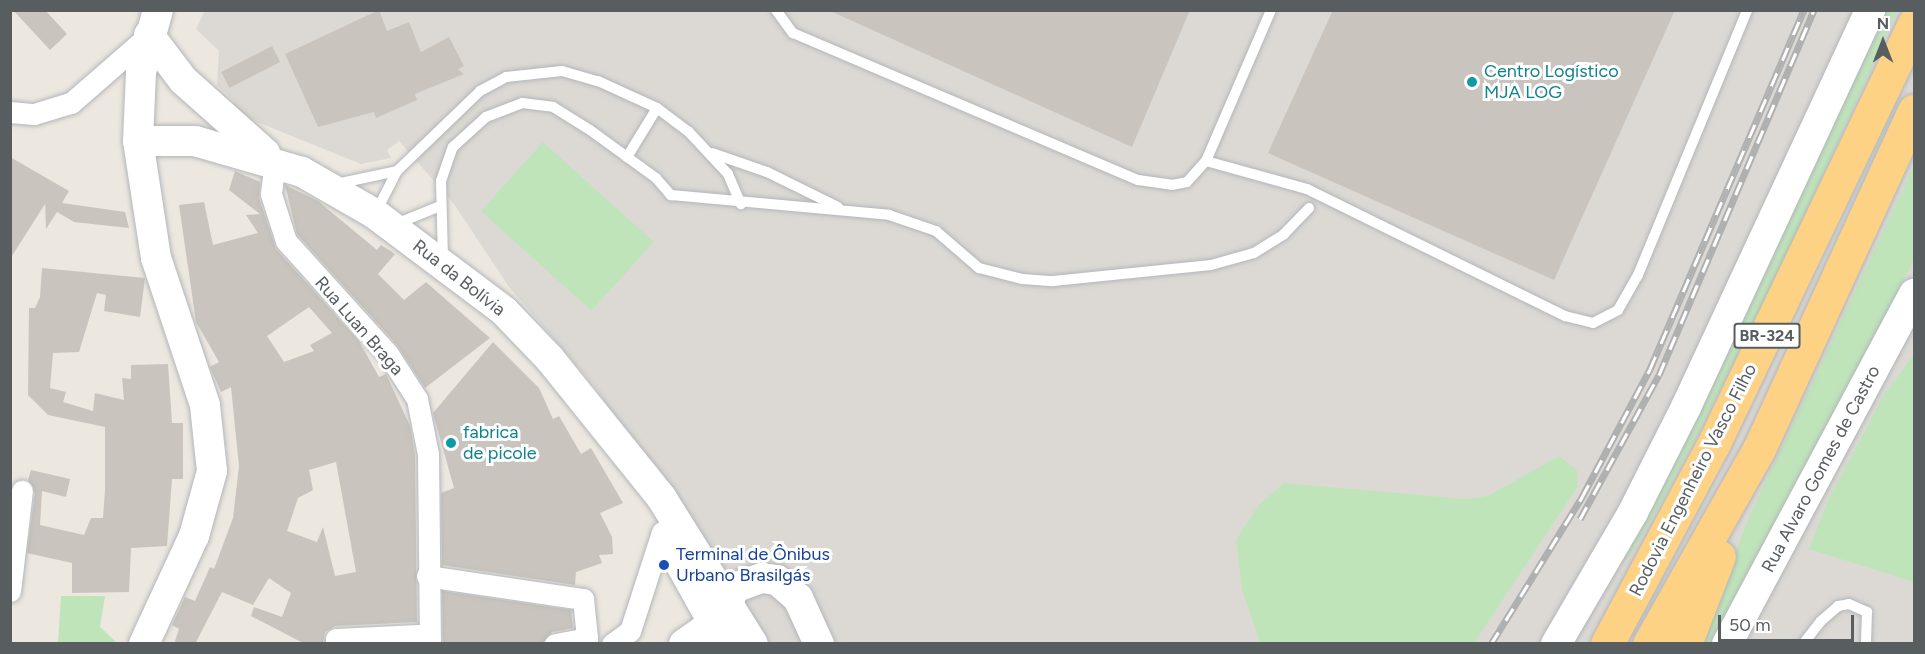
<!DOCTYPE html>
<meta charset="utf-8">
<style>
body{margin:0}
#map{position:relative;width:1925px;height:654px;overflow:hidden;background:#ece7df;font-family:Figtree,sans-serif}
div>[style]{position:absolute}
.industrial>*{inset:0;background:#dcd9d4}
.green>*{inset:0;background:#bfe4ba;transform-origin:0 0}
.building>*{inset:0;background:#c9c4bd;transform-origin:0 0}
.roads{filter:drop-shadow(0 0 2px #b2b6ba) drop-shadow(0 0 2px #b2b6ba)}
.service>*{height:10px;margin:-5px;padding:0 5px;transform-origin:5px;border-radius:5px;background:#fff}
.minor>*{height:21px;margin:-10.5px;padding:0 10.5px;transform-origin:10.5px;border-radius:10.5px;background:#fff}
.secondary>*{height:30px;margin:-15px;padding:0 15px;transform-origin:15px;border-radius:15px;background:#fff}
.motorway>*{height:33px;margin:-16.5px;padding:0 16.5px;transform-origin:16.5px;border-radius:16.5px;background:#fdd284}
.rail>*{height:7px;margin-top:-3.5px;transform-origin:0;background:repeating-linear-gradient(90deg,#fff 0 14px,#afb0b0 0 28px);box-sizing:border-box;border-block:2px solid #afb0b0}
.dots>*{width:16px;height:16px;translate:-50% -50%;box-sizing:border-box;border:3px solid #fff;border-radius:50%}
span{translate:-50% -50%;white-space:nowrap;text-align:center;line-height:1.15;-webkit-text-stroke:6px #fff;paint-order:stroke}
.shield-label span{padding:2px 4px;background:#fff;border:2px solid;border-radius:4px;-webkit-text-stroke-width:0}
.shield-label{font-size:16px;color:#585d60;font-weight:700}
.culture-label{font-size:18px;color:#0d838f}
.left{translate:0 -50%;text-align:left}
.street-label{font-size:18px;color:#585d60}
.transit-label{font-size:18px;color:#164399}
.frame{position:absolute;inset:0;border:12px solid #585d60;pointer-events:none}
.north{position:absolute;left:1853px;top:12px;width:60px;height:60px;-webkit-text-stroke:4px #fff;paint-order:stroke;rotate:0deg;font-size:16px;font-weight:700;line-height:24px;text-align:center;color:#585d60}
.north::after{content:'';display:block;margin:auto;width:21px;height:27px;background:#585d60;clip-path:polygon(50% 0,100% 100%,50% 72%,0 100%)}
.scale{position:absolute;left:1718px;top:615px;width:136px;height:27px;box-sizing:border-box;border:3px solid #585d60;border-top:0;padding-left:8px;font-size:18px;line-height:21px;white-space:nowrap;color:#585d60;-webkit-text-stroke:4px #fff;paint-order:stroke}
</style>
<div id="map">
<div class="industrial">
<i style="clip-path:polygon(205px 10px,1914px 11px,1914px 643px,750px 643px,681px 513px,592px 383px,509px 287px,454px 204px,399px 141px,387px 150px,391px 158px,361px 164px,235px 113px,233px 100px,217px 85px,219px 51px,196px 29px)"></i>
</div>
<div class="green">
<i style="clip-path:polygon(1882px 11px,1897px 11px,1771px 289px,1672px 484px,1633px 551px,1607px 581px)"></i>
<i style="left:543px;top:142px;width:149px;height:93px;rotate:42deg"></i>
<i style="clip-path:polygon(1914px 166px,1914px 259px,1851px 388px,1710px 643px,1700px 644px,1749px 517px)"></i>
<i style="clip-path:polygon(1914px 354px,1914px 582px,1809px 549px,1828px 500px,1884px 395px)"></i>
<i style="clip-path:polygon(1559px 456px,1577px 470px,1578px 486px,1474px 643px,1260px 642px,1242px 590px,1236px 540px,1258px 506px,1284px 483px,1465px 499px,1488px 496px)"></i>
<i style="clip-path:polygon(61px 596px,105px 596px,100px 627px,117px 643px,58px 643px)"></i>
</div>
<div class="building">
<i style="clip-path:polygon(13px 10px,45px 10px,67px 34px,50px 50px)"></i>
<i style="clip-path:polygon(379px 10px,387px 31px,409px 22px,421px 52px,449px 37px,464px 66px,458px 69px,464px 74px,415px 94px,417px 100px,376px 118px,374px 112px,318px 127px,285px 54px)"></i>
<i style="clip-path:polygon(828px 10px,1190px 10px,1132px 147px)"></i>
<i style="clip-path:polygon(1333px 10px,1675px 10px,1554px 280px,1268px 153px)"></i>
<i style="left:272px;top:46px;width:18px;height:57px;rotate:63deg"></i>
<i style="clip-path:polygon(10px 157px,69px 191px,62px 203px,125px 212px,129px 228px,74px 222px,57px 212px,46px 229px,45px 204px,10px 259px)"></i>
<i style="clip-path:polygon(evenodd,235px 171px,260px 182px,259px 198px,276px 249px,359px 341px,379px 377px,386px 374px,410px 426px,415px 455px,417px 622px,335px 626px,325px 632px,323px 644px,305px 644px,251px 616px,254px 607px,282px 617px,291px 593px,269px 578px,253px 605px,222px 592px,195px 644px,174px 644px,179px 629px,172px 625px,185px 597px,195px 601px,210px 567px,214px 569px,233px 518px,239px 466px,231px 387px,221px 392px,210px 367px,219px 362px,196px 322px,179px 205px,204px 202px,213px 245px,258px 233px,246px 215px,260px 214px,229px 190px,235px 171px,309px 307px,332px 333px,310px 345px,314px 351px,284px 362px,267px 336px,309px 307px,235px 171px,336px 462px,356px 572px,335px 576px,323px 527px,317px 542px,287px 531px,298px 498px,313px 490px,309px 470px,336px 462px)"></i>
<i style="clip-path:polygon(285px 185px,318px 201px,377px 250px,381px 245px,395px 254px,378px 274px,404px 300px,426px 282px,490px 338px,425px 388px,397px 345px,297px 234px)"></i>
<i style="clip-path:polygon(42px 268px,145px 278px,140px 317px,104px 311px,106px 295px,97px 293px,79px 352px,53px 353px,50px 388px,66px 392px,63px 402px,93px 411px,95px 393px,124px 400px,122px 378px,131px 379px,131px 365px,168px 364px,172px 423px,183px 423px,183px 479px,172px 479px,167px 546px,131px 548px,129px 592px,72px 593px,72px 563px,27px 553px,35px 493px,28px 480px,31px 470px,70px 479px,66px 497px,42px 491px,40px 525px,84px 535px,91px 518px,103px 518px,105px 490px,105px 427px,48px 415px,28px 395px,29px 308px,35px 308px,40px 297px)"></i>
<i style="clip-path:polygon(493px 342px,539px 388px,553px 419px,559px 416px,581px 454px,591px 448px,623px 503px,600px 513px,612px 537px,613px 554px,599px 555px,602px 563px,576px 572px,575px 585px,442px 565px,441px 493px,454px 488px,433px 413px)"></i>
<i style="clip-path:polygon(442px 591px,571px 610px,573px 628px,552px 632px,543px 642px,443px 644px)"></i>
</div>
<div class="roads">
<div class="service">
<i style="left:776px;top:10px;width:29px;rotate:54deg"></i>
<i style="left:793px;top:33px;width:375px;rotate:23.1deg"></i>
<i style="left:1138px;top:180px;width:34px;rotate:8deg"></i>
<i style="left:1172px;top:185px;width:15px;rotate:-11deg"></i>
<i style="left:1187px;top:182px;width:28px;rotate:-48deg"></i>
<i style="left:1206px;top:161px;width:164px;rotate:-66.7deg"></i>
<i style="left:712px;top:153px;width:58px;rotate:19.1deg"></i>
<i style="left:767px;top:172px;width:79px;rotate:26.2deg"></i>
<i style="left:627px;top:157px;width:57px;rotate:-58.5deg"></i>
<i style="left:1206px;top:161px;width:105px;rotate:15.5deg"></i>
<i style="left:1307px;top:189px;width:288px;rotate:26.2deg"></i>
<i style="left:1565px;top:316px;width:29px;rotate:14deg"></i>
<i style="left:1593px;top:323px;width:28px;rotate:-27deg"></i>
<i style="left:1618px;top:310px;width:40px;rotate:-60.3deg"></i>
<i style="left:1638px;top:275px;width:287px;rotate:-67.6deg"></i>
<i style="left:336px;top:184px;width:62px;rotate:-12deg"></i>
<i style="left:376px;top:212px;width:46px;rotate:-62.9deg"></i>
<i style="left:397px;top:171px;width:115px;rotate:-43.9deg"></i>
<i style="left:480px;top:91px;width:30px;rotate:-28deg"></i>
<i style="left:506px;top:77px;width:56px;rotate:-6.1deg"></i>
<i style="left:562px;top:71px;width:37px;rotate:16deg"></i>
<i style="left:598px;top:81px;width:65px;rotate:24.6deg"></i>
<i style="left:657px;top:108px;width:39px;rotate:37deg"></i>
<i style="left:688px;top:131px;width:59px;rotate:47.1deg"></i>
<i style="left:728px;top:174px;width:33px;rotate:67deg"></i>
<i style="left:396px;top:224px;width:48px;rotate:-22.2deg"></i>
<i style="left:443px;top:258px;width:77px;rotate:-91.5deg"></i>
<i style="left:441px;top:181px;width:36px;rotate:-71deg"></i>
<i style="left:453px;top:147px;width:45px;rotate:-42.3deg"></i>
<i style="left:486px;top:117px;width:39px;rotate:-21deg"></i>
<i style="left:522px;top:103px;width:31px;rotate:7deg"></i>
<i style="left:553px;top:107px;width:44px;rotate:31.9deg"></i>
<i style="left:590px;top:130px;width:82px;rotate:36deg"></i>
<i style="left:656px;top:178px;width:23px;rotate:49deg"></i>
<i style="left:671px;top:195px;width:219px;rotate:5.2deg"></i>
<i style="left:889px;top:215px;width:50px;rotate:18.8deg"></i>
<i style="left:936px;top:231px;width:57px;rotate:40.7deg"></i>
<i style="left:979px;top:268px;width:44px;rotate:14.3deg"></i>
<i style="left:1022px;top:279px;width:31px;rotate:4deg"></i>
<i style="left:1053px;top:281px;width:159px;rotate:-5.8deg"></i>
<i style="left:1211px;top:265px;width:45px;rotate:-15.6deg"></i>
<i style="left:1254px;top:253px;width:36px;rotate:-32deg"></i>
<i style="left:1284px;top:234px;width:36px;rotate:-46deg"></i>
<i style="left:1803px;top:644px;width:29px;rotate:-52deg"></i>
<i style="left:1821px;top:621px;width:23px;rotate:-41deg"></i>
<i style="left:1838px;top:606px;width:11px;rotate:-10deg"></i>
<i style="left:1849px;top:604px;width:20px;rotate:24deg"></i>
<i style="left:1867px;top:612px;width:32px;rotate:92deg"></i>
</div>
<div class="minor">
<i style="left:10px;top:112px;width:24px;rotate:5deg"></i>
<i style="left:34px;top:114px;width:39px;rotate:-17deg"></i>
<i style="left:71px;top:103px;width:103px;rotate:-41.1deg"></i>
<i style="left:275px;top:161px;width:33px;rotate:97deg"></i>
<i style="left:271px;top:194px;width:49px;rotate:72.3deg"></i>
<i style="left:286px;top:241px;width:152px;rotate:47.9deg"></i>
<i style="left:388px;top:354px;width:54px;rotate:57.2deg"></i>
<i style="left:417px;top:399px;width:56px;rotate:78.7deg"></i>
<i style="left:428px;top:454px;width:190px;rotate:89.4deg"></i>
<i style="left:427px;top:576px;width:158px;rotate:8.4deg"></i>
<i style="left:583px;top:599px;width:39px;rotate:84deg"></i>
<i style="left:587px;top:638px;width:33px;rotate:169deg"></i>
<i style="left:10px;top:591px;width:101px;rotate:-83.2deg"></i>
<i style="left:336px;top:644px;width:5px;rotate:-90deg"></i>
<i style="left:336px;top:639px;width:82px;rotate:-2.8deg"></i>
<i style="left:612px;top:644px;width:22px;rotate:-36deg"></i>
<i style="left:630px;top:631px;width:104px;rotate:-72.1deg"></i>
</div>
<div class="secondary">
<i style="left:149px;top:35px;width:56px;rotate:52.9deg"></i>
<i style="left:183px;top:80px;width:110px;rotate:41.7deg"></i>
<i style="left:138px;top:141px;width:57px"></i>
<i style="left:195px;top:141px;width:111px;rotate:16.2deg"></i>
<i style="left:302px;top:172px;width:84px;rotate:29.9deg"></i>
<i style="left:375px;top:214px;width:161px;rotate:36.9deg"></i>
<i style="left:504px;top:311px;width:66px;rotate:46.2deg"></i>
<i style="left:550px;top:359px;width:177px;rotate:51.2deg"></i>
<i style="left:661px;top:497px;width:173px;rotate:58deg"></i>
<i style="left:672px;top:549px;width:109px;rotate:60.8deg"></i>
<i style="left:144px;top:644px;width:119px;rotate:-65.2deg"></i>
<i style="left:194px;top:536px;width:67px;rotate:-74.5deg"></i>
<i style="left:212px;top:471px;width:66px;rotate:-96.1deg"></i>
<i style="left:205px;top:405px;width:155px;rotate:-108.4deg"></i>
<i style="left:156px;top:258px;width:118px;rotate:-98.7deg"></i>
<i style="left:138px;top:141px;width:69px;rotate:-87.5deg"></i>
<i style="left:141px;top:72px;width:64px;rotate:-74.7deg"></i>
<i style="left:684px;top:644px;width:24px;rotate:-35deg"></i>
<i style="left:704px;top:630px;width:13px;rotate:9deg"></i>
<i style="left:717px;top:632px;width:47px;rotate:-68.9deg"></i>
<i style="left:734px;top:588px;width:30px;rotate:-20deg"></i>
<i style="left:762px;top:578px;width:15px;rotate:8deg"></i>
<i style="left:777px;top:580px;width:28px;rotate:41deg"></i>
<i style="left:798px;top:598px;width:51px;rotate:65.5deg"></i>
<i style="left:1556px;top:644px;width:153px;rotate:-59.7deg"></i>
<i style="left:1633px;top:512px;width:118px;rotate:-63.2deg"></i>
<i style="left:1686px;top:407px;width:438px;rotate:-65.1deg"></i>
<i style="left:1727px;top:644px;width:397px;rotate:-61.9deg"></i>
</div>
<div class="motorway">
<i style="left:1607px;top:644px;width:225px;rotate:-62deg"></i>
<i style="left:1713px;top:445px;width:467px;rotate:-64.5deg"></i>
<i style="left:1649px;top:644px;width:224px;rotate:-60.6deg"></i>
<i style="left:1759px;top:449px;width:372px;rotate:-65.4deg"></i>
<i style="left:1685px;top:644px;width:94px;rotate:-68.9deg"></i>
</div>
</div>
<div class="rail">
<i style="left:1580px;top:519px;width:164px;rotate:-61.3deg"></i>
<i style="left:1659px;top:375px;width:397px;rotate:-67deg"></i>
<i style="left:1491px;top:644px;width:173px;rotate:-58.2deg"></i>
<i style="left:1582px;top:497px;width:145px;rotate:-62deg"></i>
<i style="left:1650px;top:369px;width:391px;rotate:-66.8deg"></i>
</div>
<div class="dots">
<i style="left:1472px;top:82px;background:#0f9aa8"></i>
<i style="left:451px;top:443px;background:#0f9aa8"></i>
<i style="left:664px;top:565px;background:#1a4fb4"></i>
</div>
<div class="shield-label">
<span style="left:1767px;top:336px">BR-324</span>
</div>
<div class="culture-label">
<span class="left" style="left:1484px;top:82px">Centro Logístico<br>MJA LOG</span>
<span class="left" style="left:463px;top:443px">fabrica<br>de picole</span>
</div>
<div class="street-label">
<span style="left:459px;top:278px;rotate:38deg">Rua da Bolívia</span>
<span style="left:359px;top:326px;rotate:49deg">Rua Luan Braga</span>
<span style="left:1821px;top:469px;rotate:-62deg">Rua Alvaro Gomes de Castro</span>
<span style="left:1693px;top:480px;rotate:-63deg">Rodovia Engenheiro Vasco Filho</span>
</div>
<div class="transit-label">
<span class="left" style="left:676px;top:565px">Terminal de Ônibus<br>Urbano Brasilgás</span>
</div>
<div class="frame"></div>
<div class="north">N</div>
<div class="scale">50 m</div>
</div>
